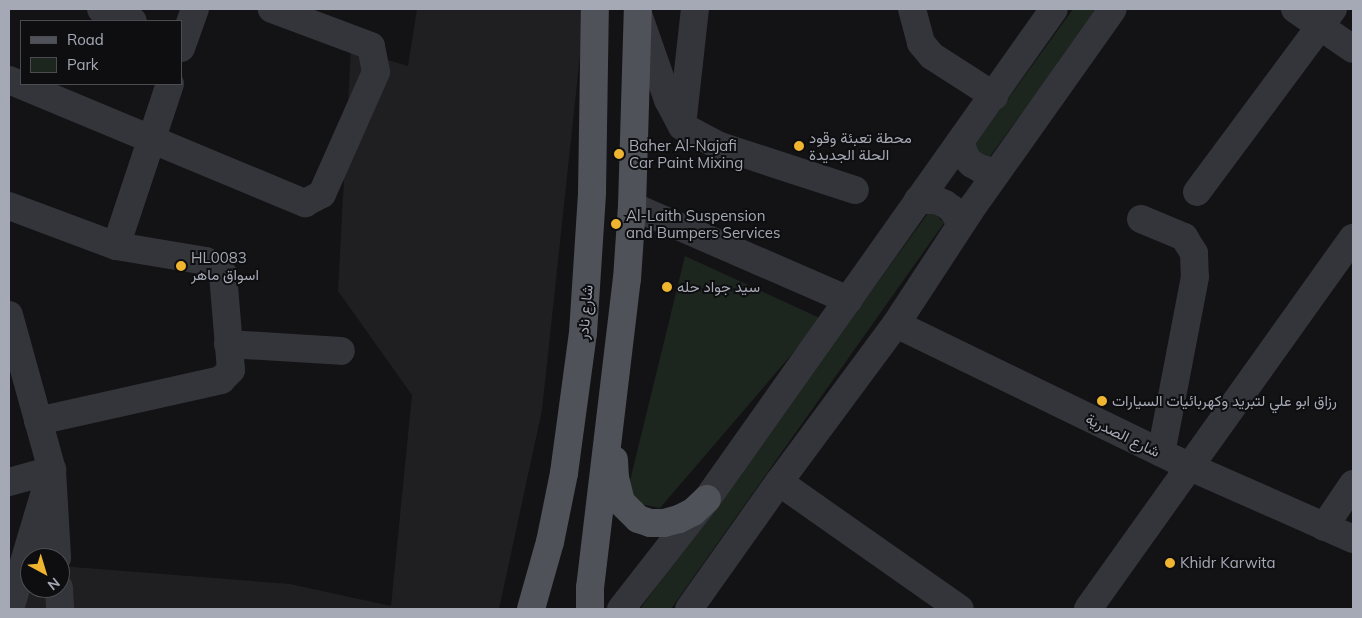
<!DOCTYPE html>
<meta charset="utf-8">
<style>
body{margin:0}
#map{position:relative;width:1362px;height:618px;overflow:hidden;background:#131315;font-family:Mulish,Vazirmatn,sans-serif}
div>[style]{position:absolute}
.built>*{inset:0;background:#1f1f22}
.green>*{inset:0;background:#1d251f}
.minor>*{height:28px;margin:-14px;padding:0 14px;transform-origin:14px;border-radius:14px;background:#34353a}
.major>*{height:28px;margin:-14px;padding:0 14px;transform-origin:14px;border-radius:14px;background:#505259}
.dots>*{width:14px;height:14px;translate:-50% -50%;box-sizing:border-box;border:2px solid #0e0e10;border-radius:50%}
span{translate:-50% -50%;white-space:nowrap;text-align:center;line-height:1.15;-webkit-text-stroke:4px #0e0e10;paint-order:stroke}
.poi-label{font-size:15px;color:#a5a9b5}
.left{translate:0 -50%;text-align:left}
.street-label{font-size:15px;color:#a5a9b5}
.frame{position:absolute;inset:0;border:10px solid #a5a9b5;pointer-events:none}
.legend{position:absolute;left:20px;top:20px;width:162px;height:65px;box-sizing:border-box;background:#0e0e10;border:1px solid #4a4c52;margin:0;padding:6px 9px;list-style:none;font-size:15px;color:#a5a9b5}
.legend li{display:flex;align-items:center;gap:10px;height:25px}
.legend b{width:25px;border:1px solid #4a4c52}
.north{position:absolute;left:20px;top:548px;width:50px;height:50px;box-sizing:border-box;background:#0e0e10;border:1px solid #4a4c52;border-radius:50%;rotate:141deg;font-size:14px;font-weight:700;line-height:20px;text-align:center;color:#a5a9b5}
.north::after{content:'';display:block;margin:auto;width:18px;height:22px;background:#efb531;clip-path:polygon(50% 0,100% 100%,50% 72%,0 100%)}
</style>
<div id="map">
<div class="built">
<i style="clip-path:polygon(417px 9px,585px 9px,542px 410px,499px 609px,9px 609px,30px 588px,60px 588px,60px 566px,290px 584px,391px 606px,412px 395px,338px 291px,351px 49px,408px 66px)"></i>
</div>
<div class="green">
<i style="clip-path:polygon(1073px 9px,1099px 9px,988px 159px,971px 150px)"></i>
<i style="clip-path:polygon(931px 209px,944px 223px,671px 609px,640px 609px)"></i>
<i style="clip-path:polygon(685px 256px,822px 319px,660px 508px,625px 501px)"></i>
</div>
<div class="minor">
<i style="left:101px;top:9px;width:34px;rotate:21deg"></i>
<i style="left:912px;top:9px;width:35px;rotate:75deg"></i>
<i style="left:921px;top:43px;width:17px;rotate:50deg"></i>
<i style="left:932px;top:56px;width:74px;rotate:32.8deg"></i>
<i style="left:1295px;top:9px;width:70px;rotate:34.6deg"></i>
<i style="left:639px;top:17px;width:88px;rotate:70.7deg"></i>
<i style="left:668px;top:100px;width:30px;rotate:62deg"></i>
<i style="left:682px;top:126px;width:40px;rotate:28deg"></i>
<i style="left:717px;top:145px;width:145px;rotate:18.1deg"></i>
<i style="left:181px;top:48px;width:41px;rotate:-70.3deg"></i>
<i style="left:9px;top:80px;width:321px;rotate:22.6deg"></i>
<i style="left:305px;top:203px;width:19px;rotate:-28deg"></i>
<i style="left:322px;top:194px;width:133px;rotate:-66.1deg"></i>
<i style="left:376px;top:72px;width:26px;rotate:-101deg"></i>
<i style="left:371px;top:46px;width:106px;rotate:-159.5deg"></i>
<i style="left:682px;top:126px;width:118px;rotate:-83.7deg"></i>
<i style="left:960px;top:142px;width:17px;rotate:69deg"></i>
<i style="left:966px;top:158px;width:8px;rotate:45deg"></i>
<i style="left:972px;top:164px;width:10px;rotate:29deg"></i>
<i style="left:981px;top:169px;width:16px;rotate:11deg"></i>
<i style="left:1197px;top:192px;width:228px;rotate:-53.4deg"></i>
<i style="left:918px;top:200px;width:18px"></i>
<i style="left:936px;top:200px;width:10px;rotate:24deg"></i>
<i style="left:945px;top:204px;width:9px;rotate:36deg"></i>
<i style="left:952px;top:209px;width:17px;rotate:59deg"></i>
<i style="left:9px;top:206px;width:114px;rotate:20.5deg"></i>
<i style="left:632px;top:206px;width:236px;rotate:23.5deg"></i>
<i style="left:1141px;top:219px;width:47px;rotate:22.7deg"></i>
<i style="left:1184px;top:237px;width:19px;rotate:58deg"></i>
<i style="left:1194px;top:253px;width:24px;rotate:88deg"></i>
<i style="left:1195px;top:277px;width:179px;rotate:100.9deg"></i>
<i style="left:9px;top:315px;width:161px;rotate:74.5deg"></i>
<i style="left:52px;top:470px;width:88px;rotate:86.7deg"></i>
<i style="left:896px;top:324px;width:327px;rotate:25.9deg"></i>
<i style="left:1190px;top:467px;width:178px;rotate:23.8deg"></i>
<i style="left:228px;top:344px;width:113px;rotate:3.5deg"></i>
<i style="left:38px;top:421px;width:188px;rotate:-12.6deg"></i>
<i style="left:221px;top:380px;width:14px;rotate:-45deg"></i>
<i style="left:231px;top:370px;width:96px;rotate:-94.8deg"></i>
<i style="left:223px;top:274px;width:21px;rotate:-143deg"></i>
<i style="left:206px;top:261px;width:91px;rotate:-170.5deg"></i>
<i style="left:116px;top:246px;width:171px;rotate:-71.6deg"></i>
<i style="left:9px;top:482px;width:45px;rotate:-15.6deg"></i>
<i style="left:779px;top:482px;width:221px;rotate:35.1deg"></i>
<i style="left:1324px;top:527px;width:52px;rotate:-56deg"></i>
<i style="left:59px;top:588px;width:21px;rotate:87deg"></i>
<i style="left:10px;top:609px;width:126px;rotate:-73.4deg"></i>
<i style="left:621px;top:609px;width:140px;rotate:-52deg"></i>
<i style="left:707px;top:499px;width:600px;rotate:-54.7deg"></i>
<i style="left:689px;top:609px;width:156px;rotate:-54.7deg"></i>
<i style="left:779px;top:482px;width:197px;rotate:-53.5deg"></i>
<i style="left:896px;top:324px;width:142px;rotate:-56.8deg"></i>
<i style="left:974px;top:205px;width:240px;rotate:-54.7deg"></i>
<i style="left:1088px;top:609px;width:456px;rotate:-54.5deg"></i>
</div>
<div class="major">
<i style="left:614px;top:460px;width:18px;rotate:87deg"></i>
<i style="left:615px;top:478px;width:25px;rotate:76deg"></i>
<i style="left:621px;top:502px;width:24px;rotate:45deg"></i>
<i style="left:638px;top:519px;width:13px;rotate:18deg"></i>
<i style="left:650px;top:523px;width:14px"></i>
<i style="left:664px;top:523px;width:16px;rotate:-15deg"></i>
<i style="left:679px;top:519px;width:16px;rotate:-27deg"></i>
<i style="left:693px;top:512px;width:19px;rotate:-43deg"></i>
<i style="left:531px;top:609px;width:70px;rotate:-74.2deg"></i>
<i style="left:550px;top:542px;width:70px;rotate:-78.5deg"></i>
<i style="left:564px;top:473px;width:141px;rotate:-82.3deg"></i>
<i style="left:583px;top:333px;width:141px;rotate:-86.3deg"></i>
<i style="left:592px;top:192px;width:183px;rotate:-89.1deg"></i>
<i style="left:590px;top:609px;width:21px;rotate:-90deg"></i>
<i style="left:590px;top:588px;width:311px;rotate:-83.2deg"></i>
<i style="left:627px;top:279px;width:73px;rotate:-86.1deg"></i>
<i style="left:632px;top:206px;width:197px;rotate:-88.3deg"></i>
</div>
<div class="dots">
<i style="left:799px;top:146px;background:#efb531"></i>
<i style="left:619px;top:154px;background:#efb531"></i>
<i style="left:616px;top:224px;background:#efb531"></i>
<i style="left:181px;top:266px;background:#efb531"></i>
<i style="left:667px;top:287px;background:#efb531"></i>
<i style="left:1102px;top:401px;background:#efb531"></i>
<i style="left:1170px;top:563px;background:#efb531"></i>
</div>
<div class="poi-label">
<span class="left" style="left:809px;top:146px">محطة تعبئة وقود<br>الحلة الجديدة</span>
<span class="left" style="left:629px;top:154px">Baher Al-Najafi<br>Car Paint Mixing</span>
<span class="left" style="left:626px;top:224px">Al-Laith Suspension<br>and Bumpers Services</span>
<span class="left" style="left:191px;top:266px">HL0083<br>اسواق ماهر</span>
<span class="left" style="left:677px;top:287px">سيد جواد حله</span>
<span class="left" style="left:1112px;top:401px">رزاق ابو علي لتبريد وكهربائيات السيارات</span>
<span class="left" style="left:1180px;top:563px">Khidr Karwita</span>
</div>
<div class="street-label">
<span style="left:585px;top:312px;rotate:-85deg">شارع نادر</span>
<span style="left:1123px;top:435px;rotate:26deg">شارع الصدرية</span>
</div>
<div class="frame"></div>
<ul class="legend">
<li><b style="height:6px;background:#505259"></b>Road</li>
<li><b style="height:14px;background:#1d251f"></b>Park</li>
</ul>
<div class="north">N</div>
</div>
